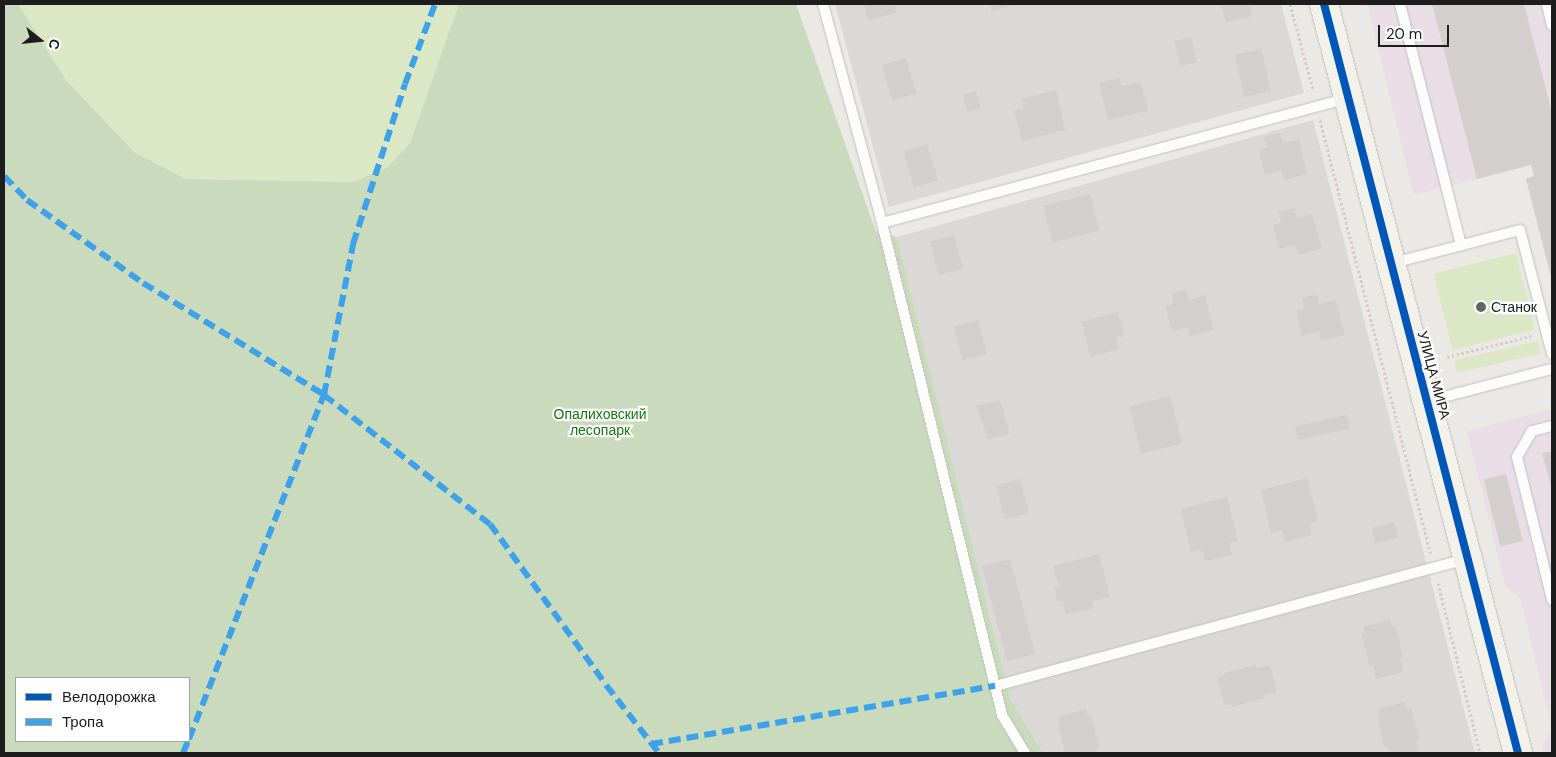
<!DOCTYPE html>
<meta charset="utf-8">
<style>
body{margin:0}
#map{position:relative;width:1556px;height:757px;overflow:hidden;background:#ebe9e6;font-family:"DM Sans",sans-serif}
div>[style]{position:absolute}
.residential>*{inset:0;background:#dad9d7}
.industrial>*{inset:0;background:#e9dee6}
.grass>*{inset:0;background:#dce8c5;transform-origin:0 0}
.forest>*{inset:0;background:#cadabc}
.building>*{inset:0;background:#d2cfcd;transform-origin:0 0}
.path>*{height:3px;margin-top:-1.5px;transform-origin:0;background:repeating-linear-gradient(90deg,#d9cac9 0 2.5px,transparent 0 5px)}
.roads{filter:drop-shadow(0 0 1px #c2c1c0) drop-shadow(0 0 1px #c2c1c0)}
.lane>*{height:10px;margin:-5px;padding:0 5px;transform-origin:5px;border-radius:5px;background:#fcfcfb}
.secondary>*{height:28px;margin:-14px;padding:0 14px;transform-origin:14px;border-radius:14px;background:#f3f2ea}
.quiet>*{height:6px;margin-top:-3px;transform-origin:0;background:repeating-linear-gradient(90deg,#3da2ea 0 12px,transparent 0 18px)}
.cycleway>*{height:8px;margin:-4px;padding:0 4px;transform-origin:4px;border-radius:4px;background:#0057b8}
.dots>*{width:14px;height:14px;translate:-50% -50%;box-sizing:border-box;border:2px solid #fff;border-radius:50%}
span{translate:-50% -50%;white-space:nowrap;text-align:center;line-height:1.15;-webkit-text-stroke:4.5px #fff;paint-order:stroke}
.poi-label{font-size:14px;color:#1d1d1d}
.left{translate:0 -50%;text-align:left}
.street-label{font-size:14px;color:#1d1d1d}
.park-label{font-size:14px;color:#12790e}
.frame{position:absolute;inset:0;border:5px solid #1d1d1d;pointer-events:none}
.legend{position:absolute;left:15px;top:677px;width:175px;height:65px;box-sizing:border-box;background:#fff;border:1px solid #a5a5a5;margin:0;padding:6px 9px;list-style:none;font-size:15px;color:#1d1d1d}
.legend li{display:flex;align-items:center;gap:10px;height:25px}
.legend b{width:25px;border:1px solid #a5a5a5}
.north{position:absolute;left:15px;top:15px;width:50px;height:50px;-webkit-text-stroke:4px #fff;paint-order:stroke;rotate:106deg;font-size:14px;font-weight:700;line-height:20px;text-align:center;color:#1d1d1d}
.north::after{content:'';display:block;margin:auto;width:18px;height:22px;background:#1d1d1d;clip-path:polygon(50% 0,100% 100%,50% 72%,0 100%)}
.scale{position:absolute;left:1378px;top:25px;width:71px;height:22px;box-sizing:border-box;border:2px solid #1d1d1d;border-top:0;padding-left:6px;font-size:15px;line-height:18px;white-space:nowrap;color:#1d1d1d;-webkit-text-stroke:4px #fff;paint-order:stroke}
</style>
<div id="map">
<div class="residential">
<i style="clip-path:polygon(835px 4px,1281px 4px,1304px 93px,889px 207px)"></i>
<i style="clip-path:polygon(1313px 120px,1475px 753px,1043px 753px,1010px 698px,897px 237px)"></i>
</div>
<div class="industrial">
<i style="clip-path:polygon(1367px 4px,1552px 4px,1552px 283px,1526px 179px,1534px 176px,1531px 165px,1414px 195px)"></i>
<i style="clip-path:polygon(1552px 409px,1552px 753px,1544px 753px,1542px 745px,1552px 729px,1520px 598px,1505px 586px,1467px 431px)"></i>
</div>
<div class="grass">
<i style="clip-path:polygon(18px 4px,459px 4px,410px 143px,387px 168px,353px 182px,186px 179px,134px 152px,66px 80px)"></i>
<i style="left:1516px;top:253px;width:79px;height:85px;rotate:76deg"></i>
<i style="left:1538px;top:341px;width:13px;height:86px;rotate:77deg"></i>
</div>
<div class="forest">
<i style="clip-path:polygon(evenodd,4px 4px,18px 4px,66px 80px,134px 152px,186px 179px,353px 182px,387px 168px,410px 143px,459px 4px,796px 4px,876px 232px,897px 237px,1010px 698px,1043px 753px,4px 753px,4px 4px,16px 678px,189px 678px,189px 741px,16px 741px,16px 678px)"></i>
</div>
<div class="building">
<i style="clip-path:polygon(864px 4px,894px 4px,896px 13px,868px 20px)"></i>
<i style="clip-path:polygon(990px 4px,1018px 4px,991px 11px)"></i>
<i style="clip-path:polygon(1221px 4px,1249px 4px,1252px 16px,1226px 22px)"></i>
<i style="clip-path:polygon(1432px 4px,1524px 4px,1552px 113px,1552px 280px,1526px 179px,1534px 176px,1531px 165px,1477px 179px)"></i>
<i style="left:1191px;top:37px;width:26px;height:17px;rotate:77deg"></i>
<i style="left:1261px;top:49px;width:43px;height:27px;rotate:77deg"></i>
<i style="left:906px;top:58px;width:37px;height:25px;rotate:74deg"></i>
<i style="clip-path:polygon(1120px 78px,1121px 86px,1141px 82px,1148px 111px,1108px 120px,1099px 83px)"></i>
<i style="clip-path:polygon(1056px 90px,1065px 130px,1022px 141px,1014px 110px,1024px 108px,1021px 99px)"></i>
<i style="left:976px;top:91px;width:18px;height:14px;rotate:74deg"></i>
<i style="clip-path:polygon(1280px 133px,1283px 143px,1299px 139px,1307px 174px,1284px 180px,1281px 170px,1265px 175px,1259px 150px,1267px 148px,1264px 137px)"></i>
<i style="left:927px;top:144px;width:38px;height:25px;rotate:73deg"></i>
<i style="left:1090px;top:194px;width:38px;height:48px;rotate:76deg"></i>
<i style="clip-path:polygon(1294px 208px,1297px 218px,1312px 214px,1322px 248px,1298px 255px,1296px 245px,1279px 249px,1273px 225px,1281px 222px,1278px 212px)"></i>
<i style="left:954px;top:235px;width:35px;height:25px;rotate:75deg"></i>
<i style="clip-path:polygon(1186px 289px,1189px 300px,1205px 295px,1214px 330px,1190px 336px,1188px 327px,1172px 331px,1165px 306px,1174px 304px,1171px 294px)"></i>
<i style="clip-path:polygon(1317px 294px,1319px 304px,1335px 300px,1345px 335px,1321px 341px,1319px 331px,1302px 336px,1296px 311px,1304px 309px,1302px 298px)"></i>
<i style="clip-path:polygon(1118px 312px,1124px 336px,1116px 338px,1119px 349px,1091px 357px,1081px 322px)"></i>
<i style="left:978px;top:320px;width:35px;height:25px;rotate:75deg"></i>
<i style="left:1170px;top:396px;width:49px;height:42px;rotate:76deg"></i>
<i style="clip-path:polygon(1000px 400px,1010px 434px,988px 439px,976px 406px)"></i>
<i style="left:1347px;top:415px;width:14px;height:53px;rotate:78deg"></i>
<i style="clip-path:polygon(1552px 451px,1552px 490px,1542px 453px)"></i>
<i style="left:1506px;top:474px;width:69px;height:23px;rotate:76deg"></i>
<i style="clip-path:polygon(1307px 478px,1318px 521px,1309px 523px,1312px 535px,1285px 542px,1282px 530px,1271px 533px,1261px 490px)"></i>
<i style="left:1020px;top:479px;width:35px;height:25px;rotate:75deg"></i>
<i style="clip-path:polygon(1227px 497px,1238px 541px,1229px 543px,1232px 555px,1205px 561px,1202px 550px,1191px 552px,1181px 509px)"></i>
<i style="left:1394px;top:522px;width:16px;height:23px;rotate:75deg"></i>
<i style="clip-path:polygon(1099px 554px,1110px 597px,1092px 601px,1094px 608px,1066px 615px,1062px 600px,1058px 602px,1054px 588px,1059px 586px,1053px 566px)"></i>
<i style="left:1010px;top:559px;width:98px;height:29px;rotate:75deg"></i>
<i style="clip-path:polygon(1390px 620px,1391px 627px,1395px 626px,1403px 657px,1400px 658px,1403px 672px,1376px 679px,1373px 665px,1370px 666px,1361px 634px,1365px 634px,1363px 627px)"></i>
<i style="clip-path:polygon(1255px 665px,1256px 668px,1270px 665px,1277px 692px,1263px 695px,1264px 698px,1232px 707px,1231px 704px,1225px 705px,1217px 678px,1224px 676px,1224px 673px)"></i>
<i style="clip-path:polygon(1405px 702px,1407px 709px,1411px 708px,1419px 740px,1415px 740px,1419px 753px,1390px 753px,1388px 747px,1385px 748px,1377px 716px,1380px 716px,1378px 709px)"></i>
<i style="clip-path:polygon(1086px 709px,1088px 716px,1091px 715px,1099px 747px,1096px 748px,1097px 753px,1065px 753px,1058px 724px,1060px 723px,1059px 716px)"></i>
</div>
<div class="path">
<i style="left:1290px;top:4px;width:89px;rotate:75deg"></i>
<i style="left:1320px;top:120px;width:447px;rotate:75.7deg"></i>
<i style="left:1447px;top:357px;width:87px;rotate:-14deg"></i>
<i style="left:1438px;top:583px;width:175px;rotate:76.1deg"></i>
</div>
<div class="roads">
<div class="lane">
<i style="left:823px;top:4px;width:227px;rotate:74.9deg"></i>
<i style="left:882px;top:223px;width:506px;rotate:76.29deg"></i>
<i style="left:1002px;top:715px;width:44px;rotate:58.8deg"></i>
<i style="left:1400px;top:4px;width:249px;rotate:75.8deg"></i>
<i style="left:1547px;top:4px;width:22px;rotate:77deg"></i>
<i style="left:882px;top:223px;width:482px;rotate:-15deg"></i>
<i style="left:1393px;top:263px;width:131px;rotate:-14.6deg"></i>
<i style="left:1520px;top:230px;width:128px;rotate:75.5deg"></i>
<i style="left:1428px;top:401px;width:128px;rotate:-14.5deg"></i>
<i style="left:1552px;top:426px;width:21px;rotate:166deg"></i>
<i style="left:1532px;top:431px;width:30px;rotate:120deg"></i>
<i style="left:1517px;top:457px;width:147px;rotate:76.2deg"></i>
<i style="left:995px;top:686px;width:489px;rotate:-15.1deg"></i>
</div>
<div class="secondary">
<i style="left:1324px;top:4px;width:774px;rotate:75.48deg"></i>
</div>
</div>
<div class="quiet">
<i style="left:4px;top:176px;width:33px;rotate:46deg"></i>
<i style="left:27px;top:200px;width:143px;rotate:35.6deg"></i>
<i style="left:143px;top:283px;width:213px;rotate:31.7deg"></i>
<i style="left:324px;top:395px;width:210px;rotate:37.9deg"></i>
<i style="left:490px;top:524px;width:198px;rotate:54.2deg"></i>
<i style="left:606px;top:685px;width:86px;rotate:52.1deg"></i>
<i style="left:189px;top:739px;width:370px;rotate:-68.6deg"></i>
<i style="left:324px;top:395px;width:154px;rotate:-79.1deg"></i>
<i style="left:353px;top:244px;width:168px;rotate:-72deg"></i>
<i style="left:405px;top:84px;width:85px;rotate:-69.4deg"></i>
<i style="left:651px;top:744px;width:349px;rotate:-9.6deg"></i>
<i style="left:183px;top:753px;width:13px;rotate:-67deg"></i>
</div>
<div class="cycleway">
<i style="left:1324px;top:4px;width:774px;rotate:75.48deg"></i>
</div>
<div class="dots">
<i style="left:1481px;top:307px;background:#656463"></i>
</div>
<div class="poi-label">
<span class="left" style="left:1491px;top:307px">Станок</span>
</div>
<div class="street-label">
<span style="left:1434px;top:375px;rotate:75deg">УЛИЦА МИРА</span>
</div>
<div class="park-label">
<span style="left:600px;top:422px">Опалиховский<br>лесопарк</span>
</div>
<div class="frame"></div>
<ul class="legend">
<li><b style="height:6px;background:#0057b8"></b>Велодорожка</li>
<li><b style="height:6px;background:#3da2ea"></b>Тропа</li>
</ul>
<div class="north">С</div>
<div class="scale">20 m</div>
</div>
